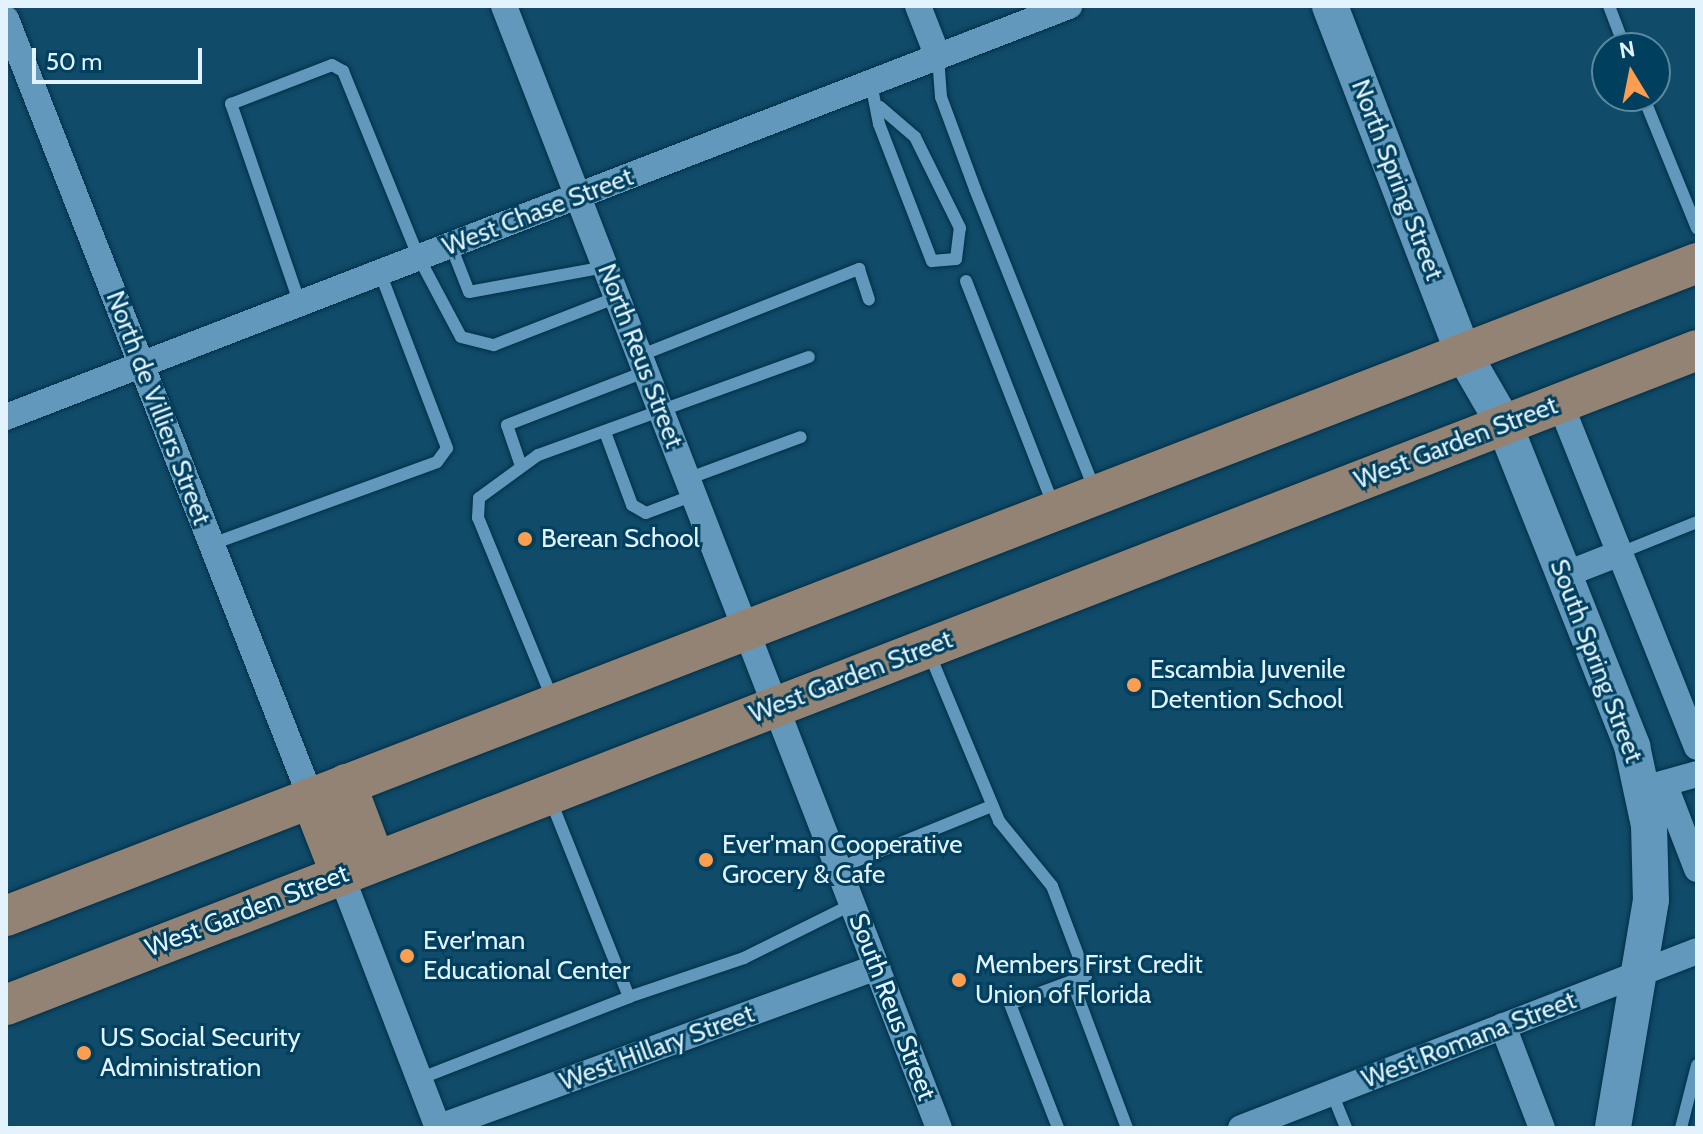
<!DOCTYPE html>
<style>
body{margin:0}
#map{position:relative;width:1703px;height:1134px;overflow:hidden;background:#104b69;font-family:Cabin,sans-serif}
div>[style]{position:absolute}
.roads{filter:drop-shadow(0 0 2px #022f46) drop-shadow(0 0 2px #022f46)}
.lane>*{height:12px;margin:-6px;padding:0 6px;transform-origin:6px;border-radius:6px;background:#6198bb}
.street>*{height:26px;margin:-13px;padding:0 13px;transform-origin:13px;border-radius:13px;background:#6198bb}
.secondary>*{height:36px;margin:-18px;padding:0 18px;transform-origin:18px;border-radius:18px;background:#6198bb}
.primary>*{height:40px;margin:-20px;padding:0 20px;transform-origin:20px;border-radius:20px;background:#938374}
.dots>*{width:22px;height:22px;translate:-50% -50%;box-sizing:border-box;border:4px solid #00405e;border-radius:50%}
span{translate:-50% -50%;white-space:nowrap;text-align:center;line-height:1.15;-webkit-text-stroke:6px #00405e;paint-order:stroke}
.street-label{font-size:26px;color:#e2f3fe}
.poi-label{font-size:26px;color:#e2f3fe}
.left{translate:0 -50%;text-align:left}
.frame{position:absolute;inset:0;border:8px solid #e2f3fe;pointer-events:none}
.north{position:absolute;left:1591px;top:32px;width:80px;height:80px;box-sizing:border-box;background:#00405e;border:2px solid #5a889e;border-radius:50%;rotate:350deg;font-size:22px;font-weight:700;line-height:32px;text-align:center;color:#e2f3fe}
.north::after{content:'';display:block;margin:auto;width:28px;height:36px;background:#fc9e52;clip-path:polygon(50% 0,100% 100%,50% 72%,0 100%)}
.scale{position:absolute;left:32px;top:48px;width:170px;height:36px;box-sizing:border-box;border:4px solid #e2f3fe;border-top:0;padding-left:10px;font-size:24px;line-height:28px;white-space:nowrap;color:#e2f3fe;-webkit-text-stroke:6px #00405e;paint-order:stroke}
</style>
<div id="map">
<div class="roads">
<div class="lane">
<i style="left:1609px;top:6px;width:45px;rotate:69.1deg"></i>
<i style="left:938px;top:57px;width:40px;rotate:85.7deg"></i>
<i style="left:941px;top:97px;width:98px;rotate:69.7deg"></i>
<i style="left:975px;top:189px;width:322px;rotate:68.3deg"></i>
<i style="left:871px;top:83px;width:42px;rotate:79deg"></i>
<i style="left:879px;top:124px;width:147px;rotate:68.9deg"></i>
<i style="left:932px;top:261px;width:24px;rotate:-5deg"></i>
<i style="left:956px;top:259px;width:31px;rotate:-83deg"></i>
<i style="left:960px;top:228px;width:102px;rotate:-116.3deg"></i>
<i style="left:915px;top:137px;width:46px;rotate:-139.4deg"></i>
<i style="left:1643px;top:96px;width:143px;rotate:67.8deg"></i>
<i style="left:451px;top:246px;width:49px;rotate:68.6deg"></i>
<i style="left:469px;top:292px;width:138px;rotate:-10.4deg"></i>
<i style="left:966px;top:281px;width:239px;rotate:68.7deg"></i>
<i style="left:300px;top:304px;width:212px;rotate:-109deg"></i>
<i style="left:231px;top:104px;width:108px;rotate:-21.1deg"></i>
<i style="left:332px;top:65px;width:13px;rotate:29deg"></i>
<i style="left:343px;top:71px;width:202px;rotate:67.9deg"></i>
<i style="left:419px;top:258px;width:89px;rotate:62deg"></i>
<i style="left:461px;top:337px;width:34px;rotate:14deg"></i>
<i style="left:494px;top:345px;width:132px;rotate:-21.3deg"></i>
<i style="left:639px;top:356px;width:237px;rotate:-21.6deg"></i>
<i style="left:859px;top:269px;width:32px;rotate:72deg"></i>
<i style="left:605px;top:432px;width:78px;rotate:69.7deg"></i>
<i style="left:632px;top:505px;width:16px;rotate:30deg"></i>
<i style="left:646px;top:513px;width:51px;rotate:-20.6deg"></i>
<i style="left:521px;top:466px;width:43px;rotate:-108.9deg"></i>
<i style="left:507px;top:425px;width:147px;rotate:-21.1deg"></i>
<i style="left:687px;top:479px;width:121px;rotate:-20.2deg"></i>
<i style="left:212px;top:544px;width:239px;rotate:-20deg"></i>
<i style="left:437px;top:462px;width:17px;rotate:-54deg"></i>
<i style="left:447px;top:448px;width:187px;rotate:-110.9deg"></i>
<i style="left:1620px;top:553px;width:83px;rotate:-21.9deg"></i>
<i style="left:930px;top:655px;width:180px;rotate:67.4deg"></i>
<i style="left:999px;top:821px;width:84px;rotate:50.8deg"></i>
<i style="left:1052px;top:886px;width:96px;rotate:69.3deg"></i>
<i style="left:1086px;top:976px;width:81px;rotate:159.8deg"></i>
<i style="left:1010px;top:1004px;width:133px;rotate:68.8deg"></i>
<i style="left:552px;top:698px;width:195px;rotate:-112.3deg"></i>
<i style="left:478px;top:518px;width:20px;rotate:-87deg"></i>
<i style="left:479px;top:498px;width:73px;rotate:-36.1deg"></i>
<i style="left:538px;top:455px;width:288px;rotate:-19.9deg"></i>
<i style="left:551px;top:801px;width:211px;rotate:68.3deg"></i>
<i style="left:629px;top:997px;width:121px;rotate:-18.7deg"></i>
<i style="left:744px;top:958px;width:122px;rotate:-26.4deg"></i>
<i style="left:839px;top:868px;width:165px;rotate:-22.1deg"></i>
<i style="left:1072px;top:981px;width:157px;rotate:69.5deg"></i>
<i style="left:419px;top:1079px;width:225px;rotate:-21.3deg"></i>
<i style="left:1332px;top:1093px;width:38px;rotate:68deg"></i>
<i style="left:1681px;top:1128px;width:65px;rotate:-75.7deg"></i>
</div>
<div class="street">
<i style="left:504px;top:6px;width:1203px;rotate:68.81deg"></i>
<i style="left:918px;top:6px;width:55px;rotate:68.6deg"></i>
<i style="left:6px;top:19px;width:837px;rotate:68.62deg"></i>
<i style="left:1560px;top:403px;width:370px;rotate:68.3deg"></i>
<i style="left:6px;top:417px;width:1140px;rotate:-21.14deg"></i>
<i style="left:1564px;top:575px;width:60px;rotate:-21.4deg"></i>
<i style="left:1665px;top:786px;width:89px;rotate:68.9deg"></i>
<i style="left:1647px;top:788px;width:52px;rotate:-15.6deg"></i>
<i style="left:341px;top:875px;width:271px;rotate:69deg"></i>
<i style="left:1503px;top:1026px;width:109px;rotate:69.1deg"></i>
<i style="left:437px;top:1128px;width:469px;rotate:-20.1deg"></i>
<i style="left:1241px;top:1128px;width:489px;rotate:-21.2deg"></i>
</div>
<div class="secondary">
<i style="left:1330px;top:6px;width:372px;rotate:69deg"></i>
<i style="left:1463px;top:353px;width:82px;rotate:60deg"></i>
<i style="left:1504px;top:424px;width:347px;rotate:68.3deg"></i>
<i style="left:1632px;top:746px;width:81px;rotate:77.9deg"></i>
<i style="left:1649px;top:825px;width:75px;rotate:88.5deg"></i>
<i style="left:1651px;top:900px;width:231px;rotate:99.5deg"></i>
</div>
<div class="primary">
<i style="left:346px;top:784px;width:82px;rotate:69.4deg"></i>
<i style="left:311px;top:798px;width:83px;rotate:68.7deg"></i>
<i style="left:6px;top:916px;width:1813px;rotate:-21.11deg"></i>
<i style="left:6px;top:1005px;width:1813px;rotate:-21.17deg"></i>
</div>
</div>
<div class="dots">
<i style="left:525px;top:539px;background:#fc9e52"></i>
<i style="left:1134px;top:685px;background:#fc9e52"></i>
<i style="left:706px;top:860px;background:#fc9e52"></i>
<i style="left:407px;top:956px;background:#fc9e52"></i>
<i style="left:959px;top:980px;background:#fc9e52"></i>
<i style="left:84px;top:1053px;background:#fc9e52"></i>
</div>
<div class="street-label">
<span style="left:1397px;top:180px;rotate:69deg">North Spring Street</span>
<span style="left:538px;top:212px;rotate:-21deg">West Chase Street</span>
<span style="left:640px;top:356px;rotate:69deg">North Reus Street</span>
<span style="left:158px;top:408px;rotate:69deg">North de Villiers Street</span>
<span style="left:1456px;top:443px;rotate:-21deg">West Garden Street</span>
<span style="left:1596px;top:661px;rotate:69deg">South Spring Street</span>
<span style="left:851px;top:677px;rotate:-21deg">West Garden Street</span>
<span style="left:247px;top:911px;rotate:-21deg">West Garden Street</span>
<span style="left:892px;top:1007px;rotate:69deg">South Reus Street</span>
<span style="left:1469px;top:1040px;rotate:-21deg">West Romana Street</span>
<span style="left:657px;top:1048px;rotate:-20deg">West Hillary Street</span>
</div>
<div class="poi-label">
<span class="left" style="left:541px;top:539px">Berean School</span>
<span class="left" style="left:1150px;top:685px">Escambia Juvenile<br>Detention School</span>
<span class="left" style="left:722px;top:860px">Ever'man Cooperative<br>Grocery &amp; Cafe</span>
<span class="left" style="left:423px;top:956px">Ever'man<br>Educational Center</span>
<span class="left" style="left:975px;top:980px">Members First Credit<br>Union of Florida</span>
<span class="left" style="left:100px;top:1053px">US Social Security<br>Administration</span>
</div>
<div class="frame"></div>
<div class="north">N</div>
<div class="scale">50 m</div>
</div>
